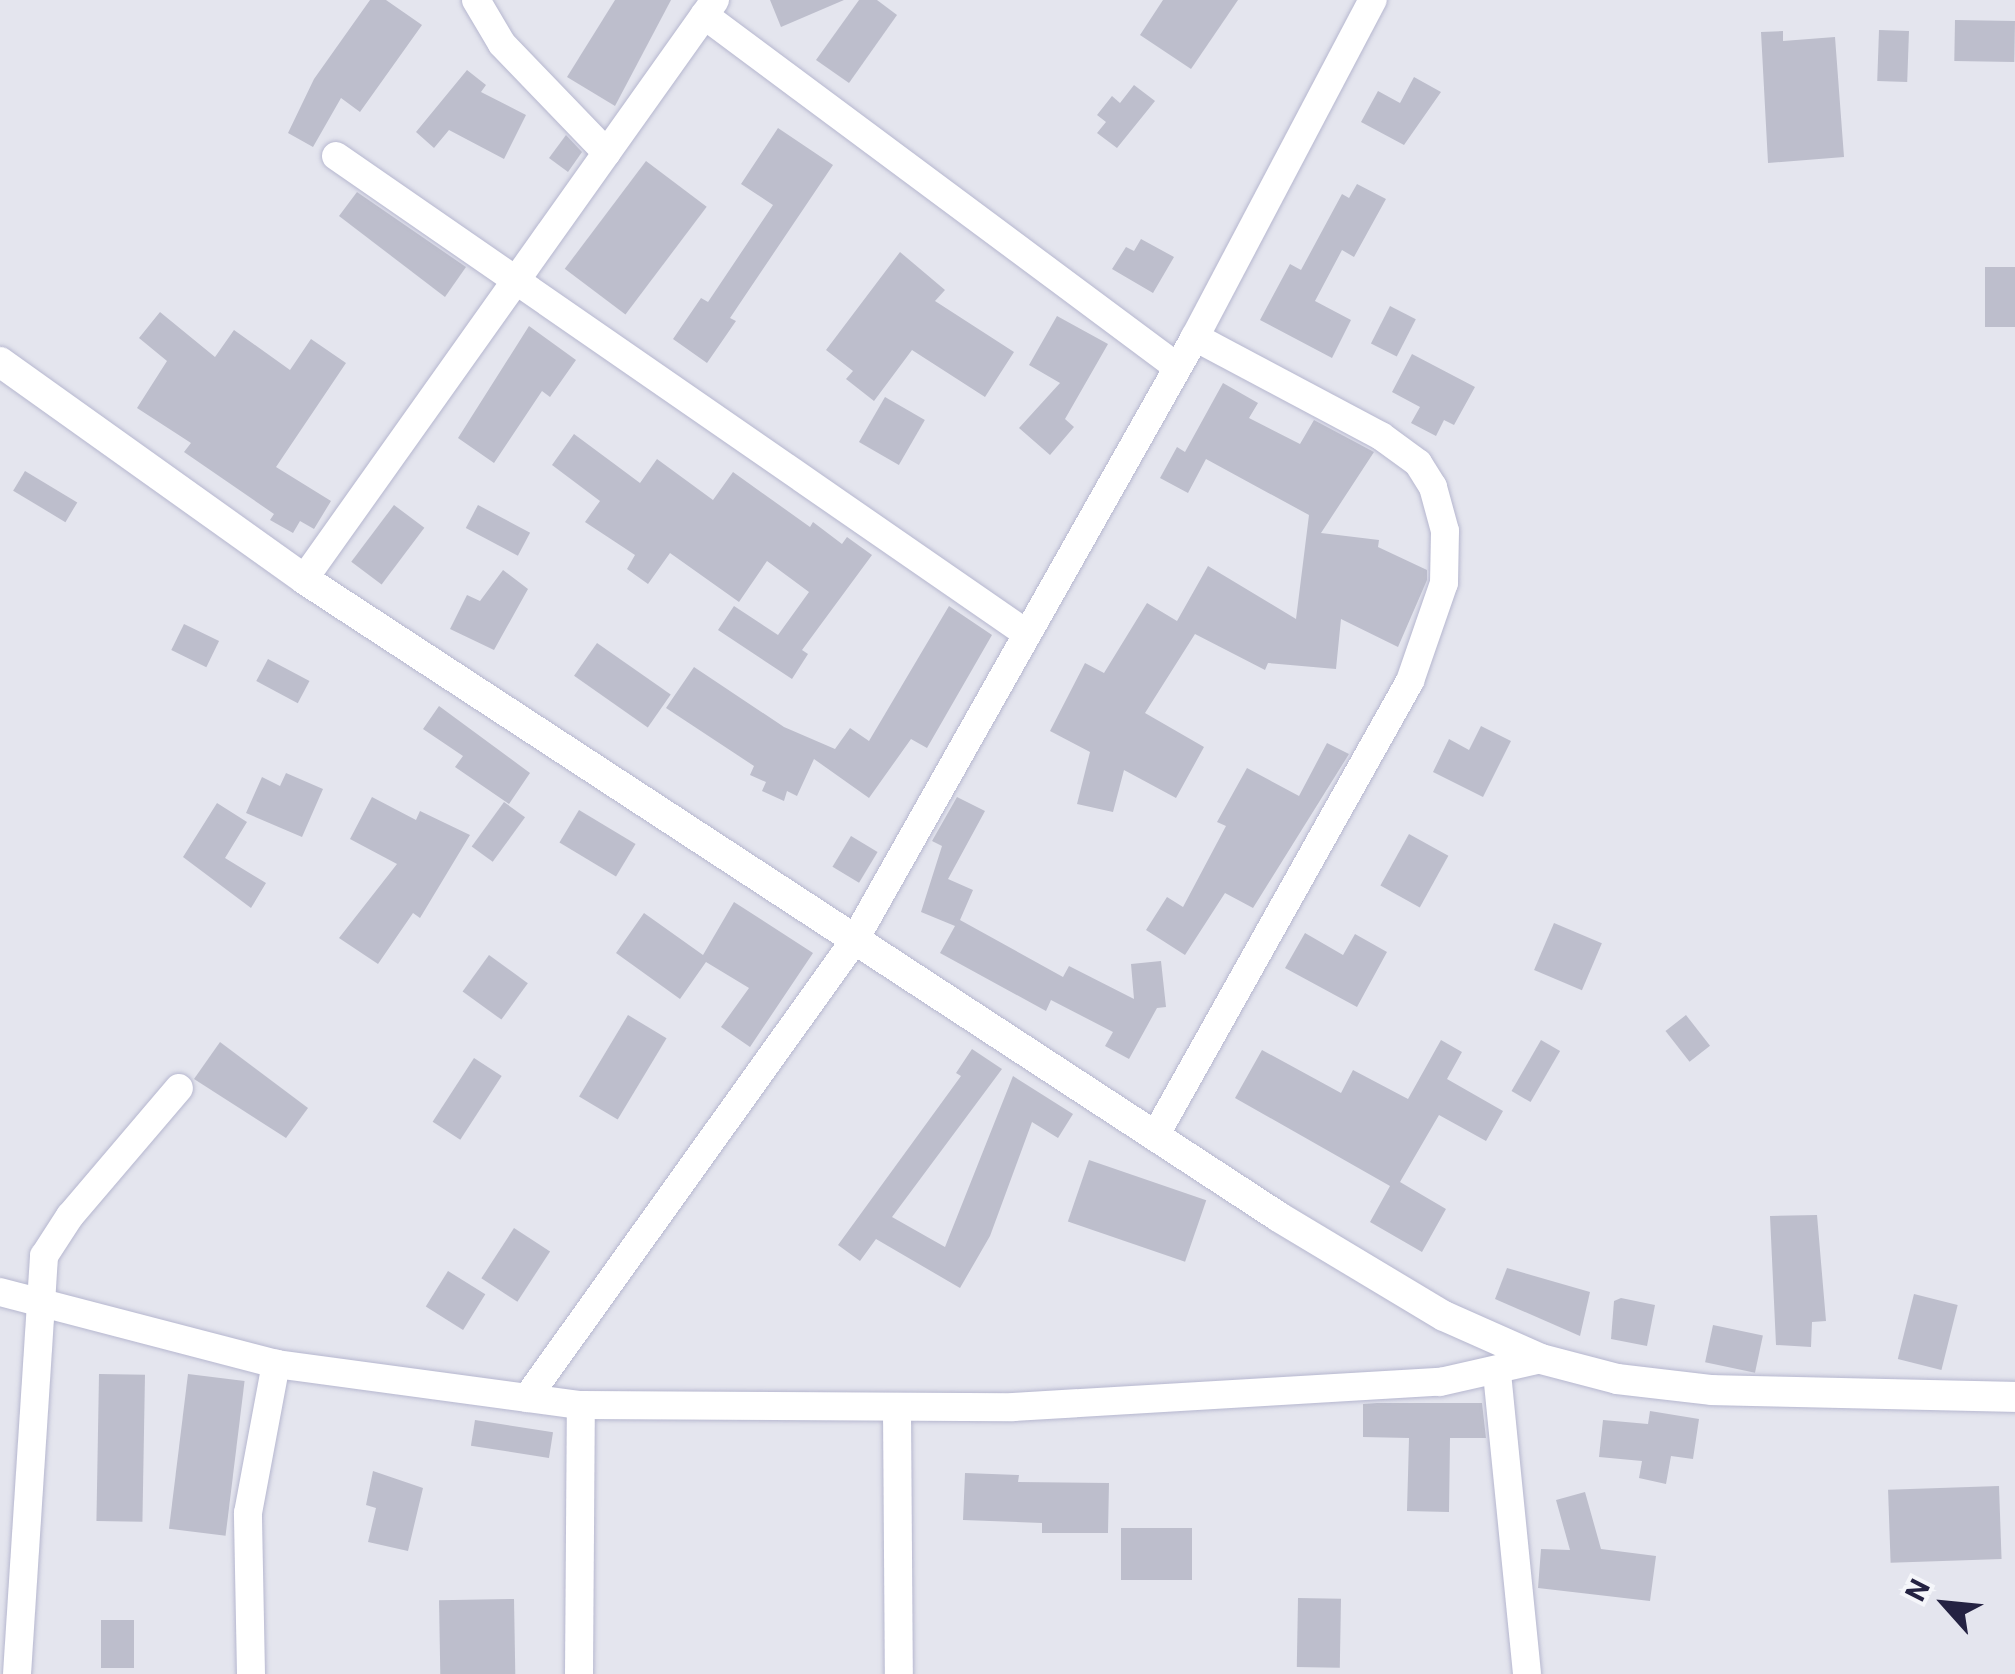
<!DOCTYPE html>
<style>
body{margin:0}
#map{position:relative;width:2015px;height:1674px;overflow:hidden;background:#e4e5ee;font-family:Roboto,sans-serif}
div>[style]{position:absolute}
.building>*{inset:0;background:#bdbecc;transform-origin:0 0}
.roads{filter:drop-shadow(0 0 2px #b6b7cf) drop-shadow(0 0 2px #b6b7cf)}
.street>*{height:28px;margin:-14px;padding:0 14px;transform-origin:14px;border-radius:14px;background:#fff}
.secondary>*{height:30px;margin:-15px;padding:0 15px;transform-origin:15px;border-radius:15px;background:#fff}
span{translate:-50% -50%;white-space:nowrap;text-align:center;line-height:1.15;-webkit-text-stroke:8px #f5f6fa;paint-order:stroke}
.north{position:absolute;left:1895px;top:1554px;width:100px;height:100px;-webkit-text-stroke:8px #f5f6fa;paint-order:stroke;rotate:297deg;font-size:28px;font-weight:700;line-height:40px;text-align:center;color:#242242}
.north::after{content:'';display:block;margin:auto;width:35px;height:45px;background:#242242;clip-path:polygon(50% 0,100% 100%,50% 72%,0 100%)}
</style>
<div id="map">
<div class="building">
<i style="clip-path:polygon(370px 0,386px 0,422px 25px,360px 112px,341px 98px,313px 147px,288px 133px,314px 79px)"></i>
<i style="clip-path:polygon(615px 0,671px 0,615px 106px,567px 77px)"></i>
<i style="clip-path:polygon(770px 0,844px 0,781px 27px)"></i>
<i style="clip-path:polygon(859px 0,877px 0,897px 15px,849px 83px,816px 60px)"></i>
<i style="clip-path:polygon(1163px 0,1238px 0,1191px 69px,1140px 35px)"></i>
<i style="left:1955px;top:20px;width:60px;height:41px;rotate:1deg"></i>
<i style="left:1879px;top:30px;width:30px;height:51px;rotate:2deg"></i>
<i style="clip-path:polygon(1783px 31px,1783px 41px,1835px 37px,1844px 157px,1768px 163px,1761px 32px)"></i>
<i style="clip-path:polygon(467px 70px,486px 85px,481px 92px,526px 115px,504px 159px,449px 130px,434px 148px,416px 132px)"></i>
<i style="clip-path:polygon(1414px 77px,1441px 92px,1404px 145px,1361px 122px,1378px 91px,1400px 103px)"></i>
<i style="clip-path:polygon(1134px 85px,1155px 101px,1117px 148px,1097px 133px,1106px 122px,1097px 115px,1112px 96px,1120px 103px)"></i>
<i style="clip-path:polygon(778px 128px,833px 165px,730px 318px,736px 321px,707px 363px,673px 339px,701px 298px,708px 302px,773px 205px,741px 184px)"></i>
<i style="clip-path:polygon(566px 135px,582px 152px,568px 172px,549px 158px)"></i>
<i style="left:646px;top:161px;width:76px;height:135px;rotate:37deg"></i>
<i style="clip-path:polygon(1357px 184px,1386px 199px,1354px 257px,1342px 250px,1315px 301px,1351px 320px,1332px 358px,1260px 320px,1290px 264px,1301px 270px,1342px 194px,1349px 198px)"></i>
<i style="clip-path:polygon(357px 192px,466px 267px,445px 297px,339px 216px)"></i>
<i style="clip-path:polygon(1141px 239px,1174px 257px,1153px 293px,1112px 269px,1126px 247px,1134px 251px)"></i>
<i style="clip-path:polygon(900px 252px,945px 290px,935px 301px,1014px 352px,985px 397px,912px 350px,874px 401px,846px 379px,853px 371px,826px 350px)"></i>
<i style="left:2015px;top:267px;width:60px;height:30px;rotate:90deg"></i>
<i style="left:1390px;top:306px;width:29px;height:42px;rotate:27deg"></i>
<i style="clip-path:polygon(160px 312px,215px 357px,234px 330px,290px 370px,311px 339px,346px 363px,276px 467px,331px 501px,314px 529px,300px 521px,293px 533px,270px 520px,274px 514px,184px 452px,191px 443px,137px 408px,167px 361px,139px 338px)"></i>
<i style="clip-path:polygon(1057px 316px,1108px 344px,1065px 419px,1074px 427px,1050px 455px,1019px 428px,1060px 383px,1029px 365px)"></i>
<i style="clip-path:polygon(529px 326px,576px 360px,550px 397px,542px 391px,494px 463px,458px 438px)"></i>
<i style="clip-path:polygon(1412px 354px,1475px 387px,1454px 425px,1444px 420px,1436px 436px,1411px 423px,1420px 407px,1392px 392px)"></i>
<i style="clip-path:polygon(1223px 383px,1258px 403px,1249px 418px,1300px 444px,1314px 420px,1374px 452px,1321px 533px,1379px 540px,1378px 547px,1427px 570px,1427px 580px,1398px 647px,1341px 619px,1336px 669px,1268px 663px,1265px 670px,1195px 634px,1145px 713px,1204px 747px,1176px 798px,1124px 770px,1113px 812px,1077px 804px,1090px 752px,1050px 731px,1085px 663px,1104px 673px,1147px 603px,1177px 621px,1208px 566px,1296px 619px,1309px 515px,1206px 459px,1188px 493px,1160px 478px,1177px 447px,1185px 452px)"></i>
<i style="left:885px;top:397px;width:46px;height:52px;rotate:30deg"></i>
<i style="clip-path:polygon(574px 434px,640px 483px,657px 459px,713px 500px,733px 472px,810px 527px,813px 522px,842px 544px,847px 537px,872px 555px,802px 650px,808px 654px,792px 679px,718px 630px,734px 606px,778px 635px,809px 592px,767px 561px,739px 602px,670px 553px,648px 584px,627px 569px,635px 555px,585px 522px,600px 501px,552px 465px)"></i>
<i style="left:25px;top:471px;width:61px;height:23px;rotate:31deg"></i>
<i style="left:394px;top:505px;width:38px;height:71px;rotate:37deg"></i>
<i style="left:478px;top:505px;width:59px;height:26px;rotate:28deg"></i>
<i style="clip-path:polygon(503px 570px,528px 589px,494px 650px,450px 629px,467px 595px,480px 601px)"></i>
<i style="clip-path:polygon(949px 606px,992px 635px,927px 748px,911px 739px,869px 798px,814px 759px,797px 796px,787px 791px,784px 801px,762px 791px,766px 782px,750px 775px,754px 766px,666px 708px,694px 667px,784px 727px,835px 749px,850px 728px,869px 741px)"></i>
<i style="left:184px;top:624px;width:39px;height:29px;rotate:26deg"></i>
<i style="left:597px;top:643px;width:90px;height:40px;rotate:35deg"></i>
<i style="left:268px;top:659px;width:47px;height:25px;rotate:28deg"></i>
<i style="clip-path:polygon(439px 706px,530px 773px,509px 804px,455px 767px,463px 756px,423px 729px)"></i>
<i style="clip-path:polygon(1481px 726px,1511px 741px,1483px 797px,1433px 772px,1449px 739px,1469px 750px)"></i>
<i style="clip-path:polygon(1327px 743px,1349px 754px,1253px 908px,1225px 893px,1185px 955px,1146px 930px,1167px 897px,1183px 907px,1226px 826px,1217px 822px,1247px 768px,1299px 796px)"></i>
<i style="clip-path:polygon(286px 773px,323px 789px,302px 837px,246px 813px,262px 777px,280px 786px)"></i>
<i style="clip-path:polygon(372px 797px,416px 820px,420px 811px,470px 835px,420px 918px,413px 913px,378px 964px,339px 938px,397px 864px,350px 839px)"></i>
<i style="clip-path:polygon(957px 797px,985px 811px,948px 879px,973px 890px,960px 920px,1063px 977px,1069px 966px,1134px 999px,1131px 964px,1161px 961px,1166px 1007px,1157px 1008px,1129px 1059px,1105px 1046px,1113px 1032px,1051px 1000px,1046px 1011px,940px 953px,955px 926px,921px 912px,942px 846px,932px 841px)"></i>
<i style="left:504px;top:802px;width:26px;height:55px;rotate:36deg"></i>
<i style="clip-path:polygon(217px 803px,247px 822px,225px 858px,266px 883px,251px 908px,183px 857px)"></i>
<i style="left:579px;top:810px;width:66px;height:38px;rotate:31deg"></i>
<i style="left:1409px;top:834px;width:45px;height:59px;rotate:29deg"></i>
<i style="left:851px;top:836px;width:31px;height:36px;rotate:31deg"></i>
<i style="clip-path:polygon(734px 902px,813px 953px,750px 1047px,721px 1027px,749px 988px,706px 962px,680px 999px,616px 953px,644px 913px,703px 955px)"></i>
<i style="left:1554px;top:923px;width:52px;height:51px;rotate:23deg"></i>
<i style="clip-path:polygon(1305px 933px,1343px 955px,1355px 934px,1387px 952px,1357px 1007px,1285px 968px)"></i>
<i style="left:489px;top:955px;width:48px;height:45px;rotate:36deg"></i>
<i style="left:628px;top:1015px;width:45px;height:95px;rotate:31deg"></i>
<i style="left:1686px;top:1015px;width:39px;height:26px;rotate:52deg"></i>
<i style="clip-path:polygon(1441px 1040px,1462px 1052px,1447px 1079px,1503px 1111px,1486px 1141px,1439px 1115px,1400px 1182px,1446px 1209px,1422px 1252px,1370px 1222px,1390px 1186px,1235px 1098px,1262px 1050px,1341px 1093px,1353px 1070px,1408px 1099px)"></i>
<i style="left:1541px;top:1040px;width:22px;height:59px;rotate:30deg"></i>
<i style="clip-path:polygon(220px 1042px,308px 1108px,286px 1138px,194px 1079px)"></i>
<i style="clip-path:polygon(972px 1049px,1002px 1069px,892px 1217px,945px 1247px,1013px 1076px,1073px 1114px,1058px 1138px,1032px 1122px,990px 1236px,960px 1288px,876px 1239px,860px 1261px,838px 1245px,961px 1076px,956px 1073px)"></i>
<i style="left:474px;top:1058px;width:33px;height:76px;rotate:33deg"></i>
<i style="left:1089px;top:1160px;width:124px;height:65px;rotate:19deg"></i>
<i style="clip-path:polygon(1817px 1215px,1826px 1321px,1812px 1322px,1811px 1347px,1776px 1345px,1770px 1216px)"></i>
<i style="left:514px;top:1228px;width:43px;height:60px;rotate:33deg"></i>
<i style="clip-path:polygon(1507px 1268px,1590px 1292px,1580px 1336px,1495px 1299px)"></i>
<i style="left:448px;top:1271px;width:44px;height:42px;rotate:32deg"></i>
<i style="left:1914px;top:1294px;width:45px;height:67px;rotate:14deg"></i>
<i style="clip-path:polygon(1621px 1298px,1655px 1305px,1647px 1346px,1611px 1339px,1614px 1301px)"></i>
<i style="left:1713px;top:1325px;width:51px;height:38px;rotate:12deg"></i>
<i style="left:99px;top:1374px;width:46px;height:147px;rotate:1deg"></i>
<i style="left:188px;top:1374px;width:57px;height:156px;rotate:7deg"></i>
<i style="clip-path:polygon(1377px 1403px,1482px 1403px,1486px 1438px,1450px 1438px,1449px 1512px,1407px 1511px,1409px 1438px,1363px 1437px,1363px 1404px)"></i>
<i style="clip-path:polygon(1650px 1411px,1699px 1419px,1693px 1459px,1671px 1456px,1666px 1484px,1639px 1478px,1642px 1461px,1599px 1457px,1603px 1420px,1648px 1424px)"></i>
<i style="left:475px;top:1420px;width:79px;height:26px;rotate:9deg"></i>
<i style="clip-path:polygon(373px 1471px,423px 1488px,408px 1551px,368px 1542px,376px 1508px,366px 1505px)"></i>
<i style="clip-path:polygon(965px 1473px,1019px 1475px,1018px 1482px,1109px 1483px,1108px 1533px,1042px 1533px,1042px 1523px,963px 1520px)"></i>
<i style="left:1999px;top:1486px;width:73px;height:111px;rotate:88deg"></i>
<i style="clip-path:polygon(1585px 1492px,1601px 1549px,1656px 1556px,1650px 1601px,1538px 1588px,1541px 1549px,1570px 1550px,1556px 1500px)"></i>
<i style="left:1121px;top:1528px;width:71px;height:52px"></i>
<i style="left:1298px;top:1598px;width:43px;height:69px;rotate:1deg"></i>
<i style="left:514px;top:1599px;width:75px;height:75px;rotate:89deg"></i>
<i style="left:101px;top:1620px;width:33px;height:48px"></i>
</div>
<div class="roads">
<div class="street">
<i style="left:476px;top:0;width:51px;rotate:59.4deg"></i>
<i style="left:502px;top:44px;width:151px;rotate:46.1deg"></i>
<i style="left:704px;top:15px;width:588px;rotate:36.64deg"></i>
<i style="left:336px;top:156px;width:840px;rotate:34.67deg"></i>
<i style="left:304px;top:579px;width:710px;rotate:-54.63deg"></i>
<i style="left:1155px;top:1136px;width:522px;rotate:-60.73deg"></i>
<i style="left:1410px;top:681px;width:104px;rotate:-70.9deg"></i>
<i style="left:1444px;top:583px;width:52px;rotate:-88.9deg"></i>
<i style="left:1445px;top:531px;width:46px;rotate:-105.3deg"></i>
<i style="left:1433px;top:487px;width:28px;rotate:-122deg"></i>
<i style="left:1418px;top:463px;width:46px;rotate:-143.9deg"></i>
<i style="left:1381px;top:436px;width:211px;rotate:-152deg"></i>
<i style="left:0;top:1292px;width:285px;rotate:14.6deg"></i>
<i style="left:276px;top:1364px;width:308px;rotate:7.7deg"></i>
<i style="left:581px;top:1405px;width:432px;rotate:0.3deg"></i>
<i style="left:1013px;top:1407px;width:428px;rotate:-3.4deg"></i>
<i style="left:1440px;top:1382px;width:104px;rotate:-12.8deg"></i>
<i style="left:1497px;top:1373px;width:302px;rotate:84.3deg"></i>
<i style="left:527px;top:1398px;width:562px;rotate:-54.41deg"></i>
<i style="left:854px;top:941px;width:694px;rotate:-60.55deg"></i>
<i style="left:1195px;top:337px;width:381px;rotate:-62.2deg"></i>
<i style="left:897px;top:1410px;width:264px;rotate:89.6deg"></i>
<i style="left:17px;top:1674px;width:419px;rotate:-86.3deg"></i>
<i style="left:44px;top:1256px;width:48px;rotate:-57deg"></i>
<i style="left:70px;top:1216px;width:168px;rotate:-49.6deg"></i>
<i style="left:251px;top:1674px;width:161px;rotate:-91.1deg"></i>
<i style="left:248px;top:1513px;width:152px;rotate:-79.4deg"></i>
<i style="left:579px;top:1674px;width:269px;rotate:-89.6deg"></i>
</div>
<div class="secondary">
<i style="left:0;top:362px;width:374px;rotate:35.5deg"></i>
<i style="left:304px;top:579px;width:1165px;rotate:33.2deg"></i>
<i style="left:1279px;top:1217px;width:192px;rotate:31deg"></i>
<i style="left:1444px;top:1316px;width:106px;rotate:23.9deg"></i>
<i style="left:1541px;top:1359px;width:79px;rotate:14.7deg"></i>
<i style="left:1617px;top:1379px;width:96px;rotate:6.6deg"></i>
<i style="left:1712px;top:1390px;width:303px;rotate:1.3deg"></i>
</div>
</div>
<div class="north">N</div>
</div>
